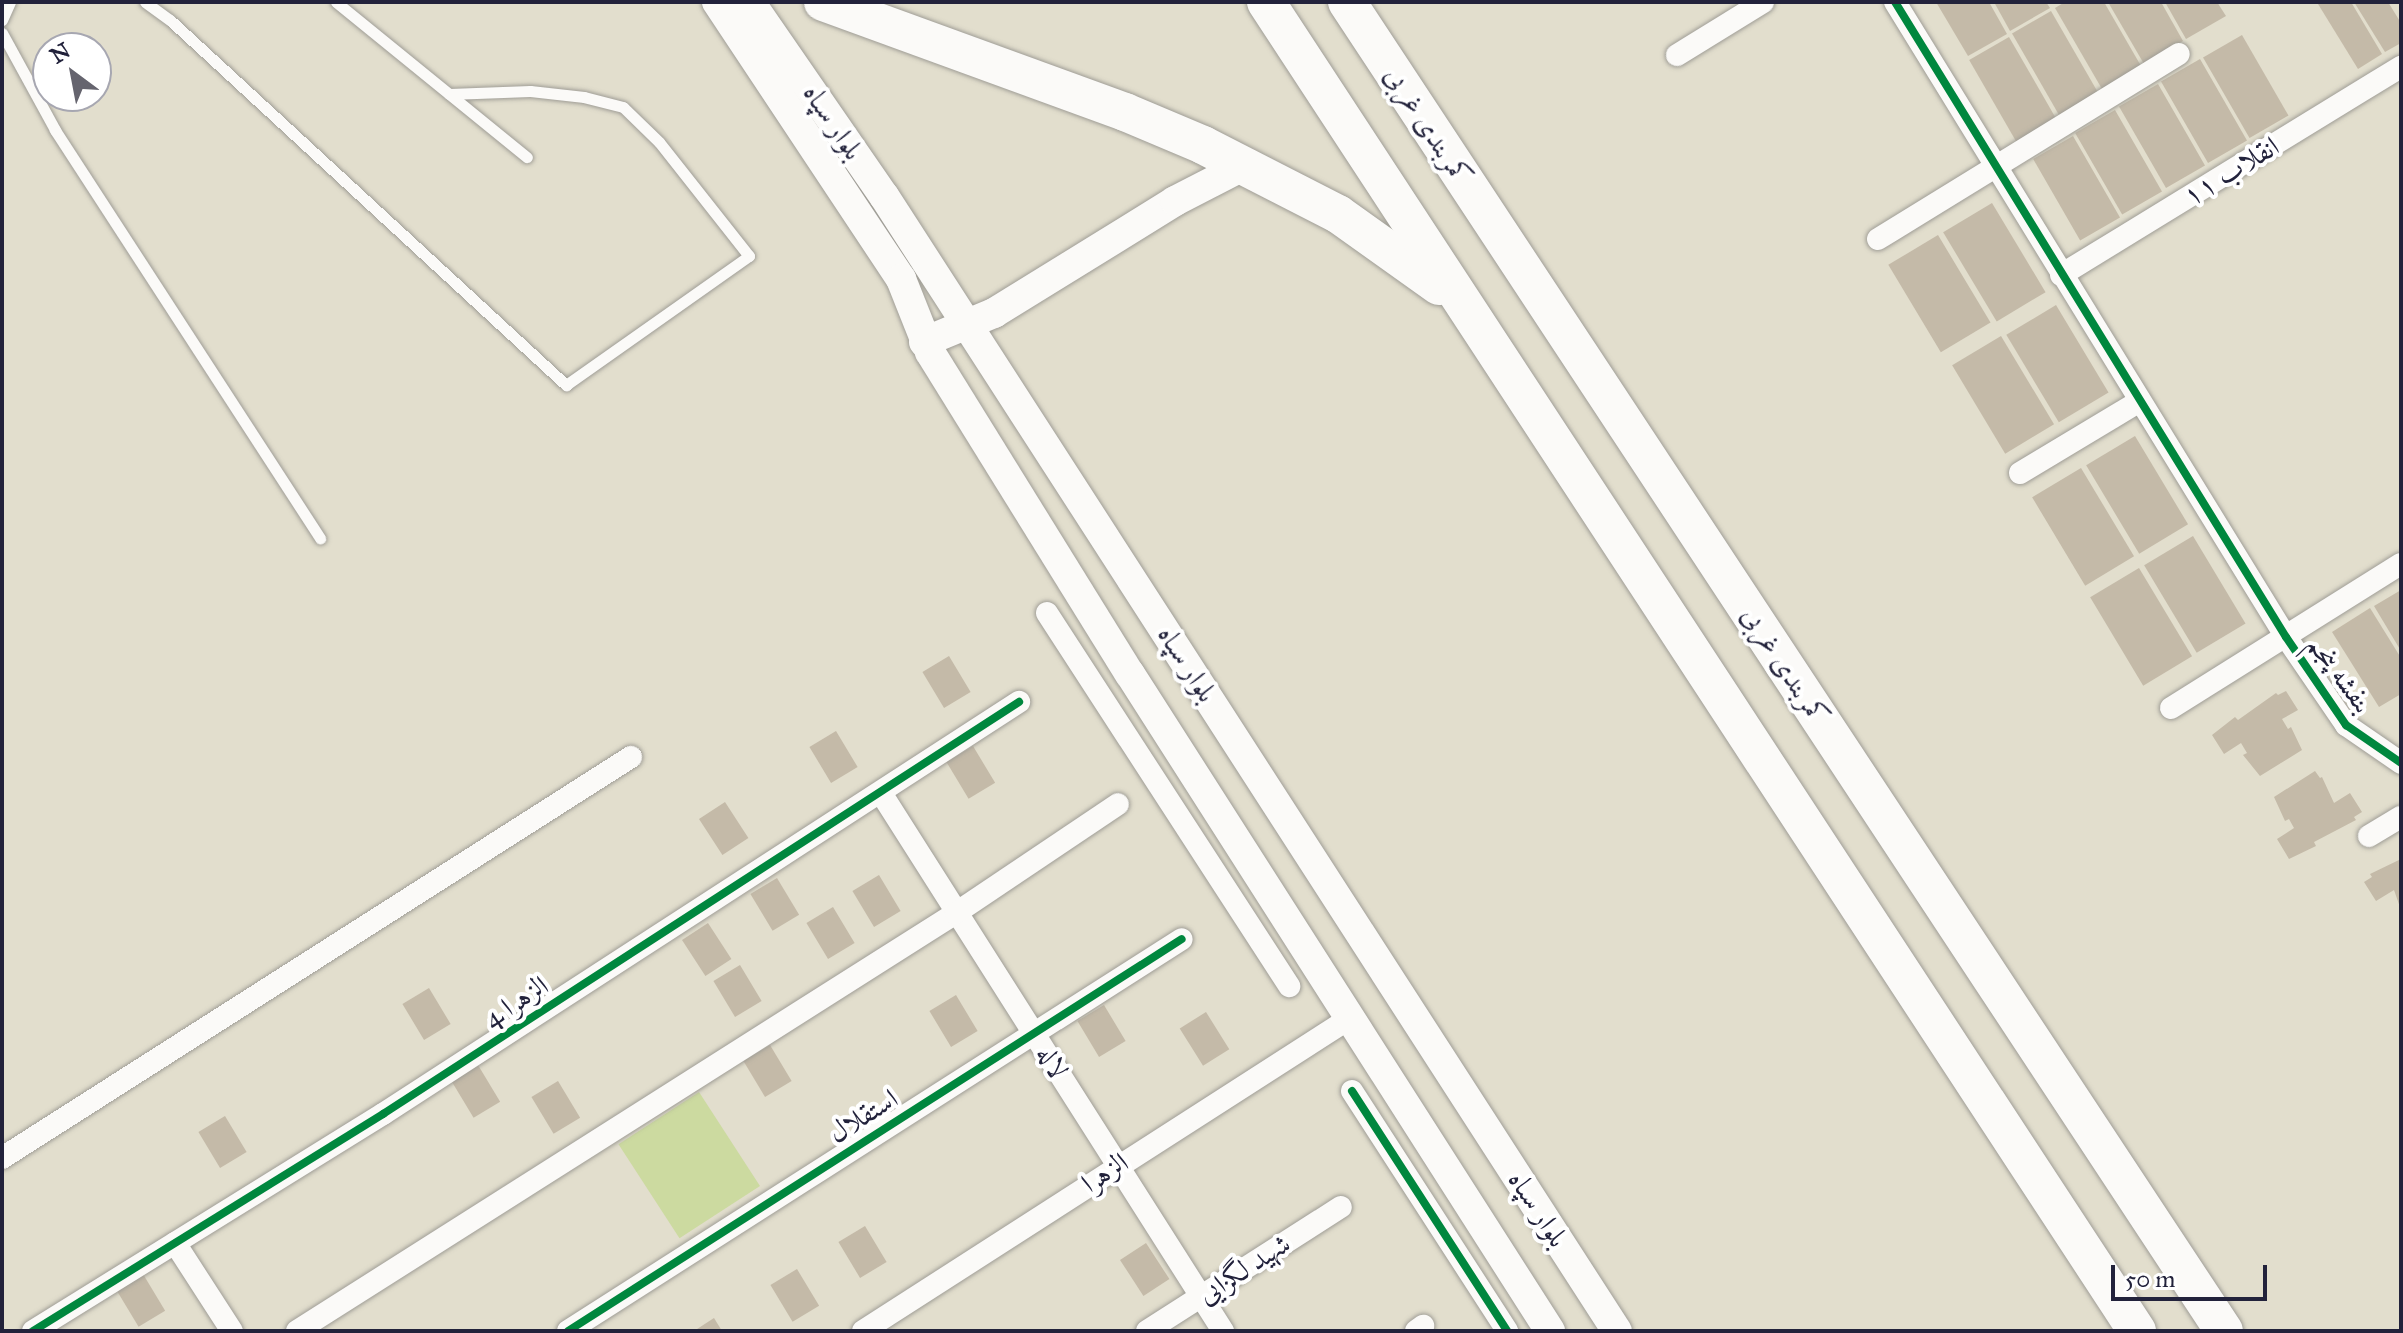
<!DOCTYPE html>
<meta charset="utf-8">
<style>
body{margin:0}
#map{position:relative;width:2403px;height:1333px;overflow:hidden;background:#e2decd;font-family:"IM FELL Great Primer",Amiri,serif}
div>[style]{position:absolute}
.green>*{inset:0;background:#ccdaa0;transform-origin:0 0}
.building>*{inset:0;background:#c4baa8;transform-origin:0 0}
.roads{filter:drop-shadow(0 0 2px #9f9d96) drop-shadow(0 0 2px #9f9d96)}
.lane>*{height:11px;margin:-5.5px;padding:0 5.5px;transform-origin:5.5px;border-radius:5.5px;background:#fbfaf8}
.street>*{height:22px;margin:-11px;padding:0 11px;transform-origin:11px;border-radius:11px;background:#fbfaf8}
.secondary>*{height:30px;margin:-15px;padding:0 15px;transform-origin:15px;border-radius:15px;background:#fbfaf8}
.highway>*{height:38px;margin:-19px;padding:0 19px;transform-origin:19px;border-radius:19px;background:#fbfaf8}
.cycleway>*{height:8px;margin:-4px;padding:0 4px;transform-origin:4px;border-radius:4px;background:#00873e}
span{translate:-50% -50%;white-space:nowrap;text-align:center;line-height:1.15;-webkit-text-stroke:8px #fff;paint-order:stroke}
.street-label{font-size:28px;color:#22223b}
.frame{position:absolute;inset:0;border:4px solid #22223b;pointer-events:none}
.north{position:absolute;left:32px;top:32px;width:80px;height:80px;box-sizing:border-box;background:#fff;border:2px solid #a7a7b1;border-radius:50%;rotate:328deg;font-size:22px;font-weight:700;line-height:32px;text-align:center;color:#22223b}
.north::after{content:'';display:block;margin:auto;width:28px;height:36px;background:#65646e;clip-path:polygon(50% 0,100% 100%,50% 72%,0 100%)}
.scale{position:absolute;left:2111px;top:1265px;width:156px;height:36px;box-sizing:border-box;border:4px solid #22223b;border-top:0;padding-left:10px;font-size:24px;line-height:28px;white-space:nowrap;color:#22223b;-webkit-text-stroke:6px #fff;paint-order:stroke}
</style>
<div id="map">
<div class="green">
<i style="left:699px;top:1092px;width:112px;height:96px;rotate:57deg"></i>
</div>
<div class="building">
<i style="clip-path:polygon(1936px 2px,1989px 2px,2007px 34px,1968px 56px)"></i>
<i style="clip-path:polygon(1994px 2px,2046px 2px,2050px 8px,2010px 31px)"></i>
<i style="clip-path:polygon(2065px 2px,2104px 2px,2141px 66px,2102px 89px,2055px 8px)"></i>
<i style="clip-path:polygon(2108px 2px,2161px 2px,2183px 41px,2144px 64px)"></i>
<i style="clip-path:polygon(2165px 2px,2217px 2px,2226px 16px,2186px 39px)"></i>
<i style="clip-path:polygon(2322px 2px,2351px 2px,2382px 54px,2358px 69px,2318px 4px)"></i>
<i style="clip-path:polygon(2354px 2px,2388px 2px,2401px 23px,2401px 43px,2385px 52px)"></i>
<i style="left:2051px;top:11px;width:94px;height:45px;rotate:60deg"></i>
<i style="left:2242px;top:35px;width:93px;height:45px;rotate:60deg"></i>
<i style="left:2009px;top:37px;width:94px;height:46px;rotate:60deg"></i>
<i style="left:2200px;top:59px;width:94px;height:45px;rotate:60deg"></i>
<i style="left:2158px;top:84px;width:94px;height:45px;rotate:60deg"></i>
<i style="left:2115px;top:110px;width:94px;height:46px;rotate:60deg"></i>
<i style="left:2073px;top:136px;width:94px;height:46px;rotate:60deg"></i>
<i style="left:1992px;top:203px;width:104px;height:57px;rotate:59deg"></i>
<i style="left:1938px;top:235px;width:102px;height:58px;rotate:59deg"></i>
<i style="left:2056px;top:305px;width:102px;height:58px;rotate:59deg"></i>
<i style="left:2001px;top:336px;width:103px;height:57px;rotate:59deg"></i>
<i style="left:2135px;top:436px;width:103px;height:57px;rotate:59deg"></i>
<i style="left:2081px;top:468px;width:103px;height:57px;rotate:59deg"></i>
<i style="left:2193px;top:536px;width:102px;height:57px;rotate:59deg"></i>
<i style="left:2139px;top:568px;width:103px;height:57px;rotate:59deg"></i>
<i style="clip-path:polygon(2401px 590px,2401px 651px,2374px 606px)"></i>
<i style="clip-path:polygon(2370px 608px,2401px 658px,2401px 694px,2379px 707px,2332px 632px)"></i>
<i style="left:949px;top:656px;width:42px;height:31px;rotate:59deg"></i>
<i style="clip-path:polygon(2286px 691px,2298px 710px,2282px 719px,2288px 729px,2291px 727px,2302px 750px,2260px 776px,2243px 755px,2247px 753px,2241px 743px,2224px 754px,2212px 735px,2235px 717px,2238px 720px,2276px 693px,2278px 695px)"></i>
<i style="left:836px;top:731px;width:42px;height:31px;rotate:59deg"></i>
<i style="left:973px;top:746px;width:43px;height:31px;rotate:59deg"></i>
<i style="clip-path:polygon(2315px 771px,2320px 778px,2322px 777px,2334px 803px,2350px 793px,2362px 812px,2354px 817px,2356px 820px,2314px 842px,2316px 846px,2289px 859px,2277px 839px,2294px 828px,2289px 819px,2285px 821px,2274px 797px)"></i>
<i style="left:725px;top:802px;width:43px;height:31px;rotate:57deg"></i>
<i style="clip-path:polygon(2401px 859px,2401px 910px,2394px 890px,2376px 901px,2364px 882px,2372px 877px,2370px 874px)"></i>
<i style="left:879px;top:875px;width:42px;height:31px;rotate:59deg"></i>
<i style="left:777px;top:878px;width:43px;height:31px;rotate:59deg"></i>
<i style="left:833px;top:907px;width:42px;height:31px;rotate:59deg"></i>
<i style="left:708px;top:923px;width:43px;height:31px;rotate:57deg"></i>
<i style="left:740px;top:965px;width:42px;height:31px;rotate:59deg"></i>
<i style="left:429px;top:988px;width:42px;height:31px;rotate:59deg"></i>
<i style="left:956px;top:995px;width:42px;height:31px;rotate:59deg"></i>
<i style="left:1104px;top:1005px;width:42px;height:31px;rotate:59deg"></i>
<i style="left:1206px;top:1012px;width:44px;height:31px;rotate:58deg"></i>
<i style="left:770px;top:1045px;width:42px;height:31px;rotate:59deg"></i>
<i style="left:478px;top:1065px;width:43px;height:31px;rotate:59deg"></i>
<i style="left:558px;top:1081px;width:43px;height:31px;rotate:59deg"></i>
<i style="left:225px;top:1116px;width:42px;height:31px;rotate:59deg"></i>
<i style="left:865px;top:1226px;width:42px;height:31px;rotate:59deg"></i>
<i style="left:1146px;top:1243px;width:43px;height:31px;rotate:57deg"></i>
<i style="left:797px;top:1269px;width:43px;height:31px;rotate:59deg"></i>
<i style="left:143px;top:1274px;width:43px;height:31px;rotate:59deg"></i>
<i style="clip-path:polygon(714px 1318px,722px 1331px,694px 1331px)"></i>
</div>
<div class="roads">
<div class="lane">
<i style="left:145px;top:2px;width:31px;rotate:36deg"></i>
<i style="left:170px;top:20px;width:539px;rotate:42.67deg"></i>
<i style="left:566px;top:385px;width:224px;rotate:-35.2deg"></i>
<i style="left:749px;top:256px;width:145px;rotate:-128.3deg"></i>
<i style="left:659px;top:142px;width:50px;rotate:-135.8deg"></i>
<i style="left:623px;top:107px;width:40px;rotate:-165.6deg"></i>
<i style="left:584px;top:97px;width:54px;rotate:-173.7deg"></i>
<i style="left:530px;top:91px;width:81px;rotate:177.9deg"></i>
<i style="left:336px;top:2px;width:246px;rotate:39.1deg"></i>
<i style="left:2px;top:20px;width:20px;rotate:-66deg"></i>
<i style="left:2px;top:33px;width:111px;rotate:61.3deg"></i>
<i style="left:55px;top:130px;width:487px;rotate:57deg"></i>
</div>
<div class="street">
<i style="left:1895px;top:2px;width:746px;rotate:58.38deg"></i>
<i style="left:2286px;top:637px;width:107px;rotate:55.7deg"></i>
<i style="left:2346px;top:725px;width:67px;rotate:34.6deg"></i>
<i style="left:1677px;top:55px;width:101px;rotate:-31.6deg"></i>
<i style="left:1878px;top:239px;width:353px;rotate:-31.6deg"></i>
<i style="left:2061px;top:275px;width:399px;rotate:-31.5deg"></i>
<i style="left:2020px;top:473px;width:140px;rotate:-31deg"></i>
<i style="left:1047px;top:613px;width:445px;rotate:57deg"></i>
<i style="left:2171px;top:708px;width:271px;rotate:-32.1deg"></i>
<i style="left:881px;top:793px;width:638px;rotate:57.56deg"></i>
<i style="left:2369px;top:836px;width:37px;rotate:-31deg"></i>
<i style="left:1352px;top:1091px;width:286px;rotate:57.1deg"></i>
<i style="left:2px;top:1158px;width:746px;rotate:-32.52deg"></i>
<i style="left:175px;top:1243px;width:105px;rotate:57.1deg"></i>
<i style="left:33px;top:1331px;width:412px;rotate:-31.8deg"></i>
<i style="left:383px;top:1114px;width:758px;rotate:-32.94deg"></i>
<i style="left:297px;top:1331px;width:780px;rotate:-32.39deg"></i>
<i style="left:956px;top:913px;width:195px;rotate:-33.9deg"></i>
<i style="left:568px;top:1331px;width:728px;rotate:-32.56deg"></i>
<i style="left:863px;top:1331px;width:579px;rotate:-32.73deg"></i>
<i style="left:1147px;top:1331px;width:230px;rotate:-32.6deg"></i>
<i style="left:1416px;top:1331px;width:9px;rotate:-36deg"></i>
</div>
<div class="secondary">
<i style="left:717px;top:2px;width:333px;rotate:56.4deg"></i>
<i style="left:901px;top:279px;width:79px;rotate:68.3deg"></i>
<i style="left:930px;top:352px;width:379px;rotate:58.2deg"></i>
<i style="left:1130px;top:674px;width:780px;rotate:57.41deg"></i>
<i style="left:750px;top:2px;width:236px;rotate:55.4deg"></i>
<i style="left:884px;top:196px;width:1351px;rotate:57.15deg"></i>
<i style="left:924px;top:342px;width:76px;rotate:-22.5deg"></i>
<i style="left:994px;top:313px;width:213px;rotate:-31.7deg"></i>
<i style="left:1175px;top:201px;width:79px;rotate:-27.2deg"></i>
</div>
<div class="highway">
<i style="left:823px;top:2px;width:321px;rotate:20deg"></i>
<i style="left:1125px;top:112px;width:85px;rotate:22.9deg"></i>
<i style="left:1203px;top:145px;width:152px;rotate:27.1deg"></i>
<i style="left:1338px;top:214px;width:124px;rotate:35.5deg"></i>
<i style="left:1266px;top:2px;width:1589px;rotate:56.76deg"></i>
<i style="left:1347px;top:2px;width:1592px;rotate:56.58deg"></i>
</div>
</div>
<div class="cycleway">
<i style="left:1895px;top:2px;width:746px;rotate:58.38deg"></i>
<i style="left:2286px;top:637px;width:107px;rotate:55.7deg"></i>
<i style="left:2346px;top:725px;width:67px;rotate:34.6deg"></i>
<i style="left:1352px;top:1091px;width:286px;rotate:57.1deg"></i>
<i style="left:33px;top:1331px;width:412px;rotate:-31.8deg"></i>
<i style="left:383px;top:1114px;width:758px;rotate:-32.94deg"></i>
<i style="left:568px;top:1331px;width:728px;rotate:-32.56deg"></i>
</div>
<div class="street-label">
<span style="left:833px;top:122px;rotate:56deg">بلوار سپاه</span>
<span style="left:1428px;top:126px;rotate:57deg">کمربندی غربی</span>
<span style="left:2231px;top:171px;rotate:-31deg">انقلاب ۱۱</span>
<span style="left:1187px;top:664px;rotate:57deg">بلوار سپاه</span>
<span style="left:1785px;top:666px;rotate:57deg">کمربندی غربی</span>
<span style="left:2340px;top:674px;rotate:53deg">بنفشه پنجم</span>
<span style="left:516px;top:1002px;rotate:-33deg">الزهرا 4</span>
<span style="left:1052px;top:1062px;rotate:58deg">لاله</span>
<span style="left:863px;top:1116px;rotate:-32deg">استقلال</span>
<span style="left:1105px;top:1173px;rotate:-33deg">الزهرا</span>
<span style="left:1538px;top:1209px;rotate:57deg">بلوار سپاه</span>
<span style="left:1244px;top:1269px;rotate:-33deg">شهید لگزایی</span>
</div>
<div class="frame"></div>
<div class="north">N</div>
<div class="scale">50 m</div>
</div>
